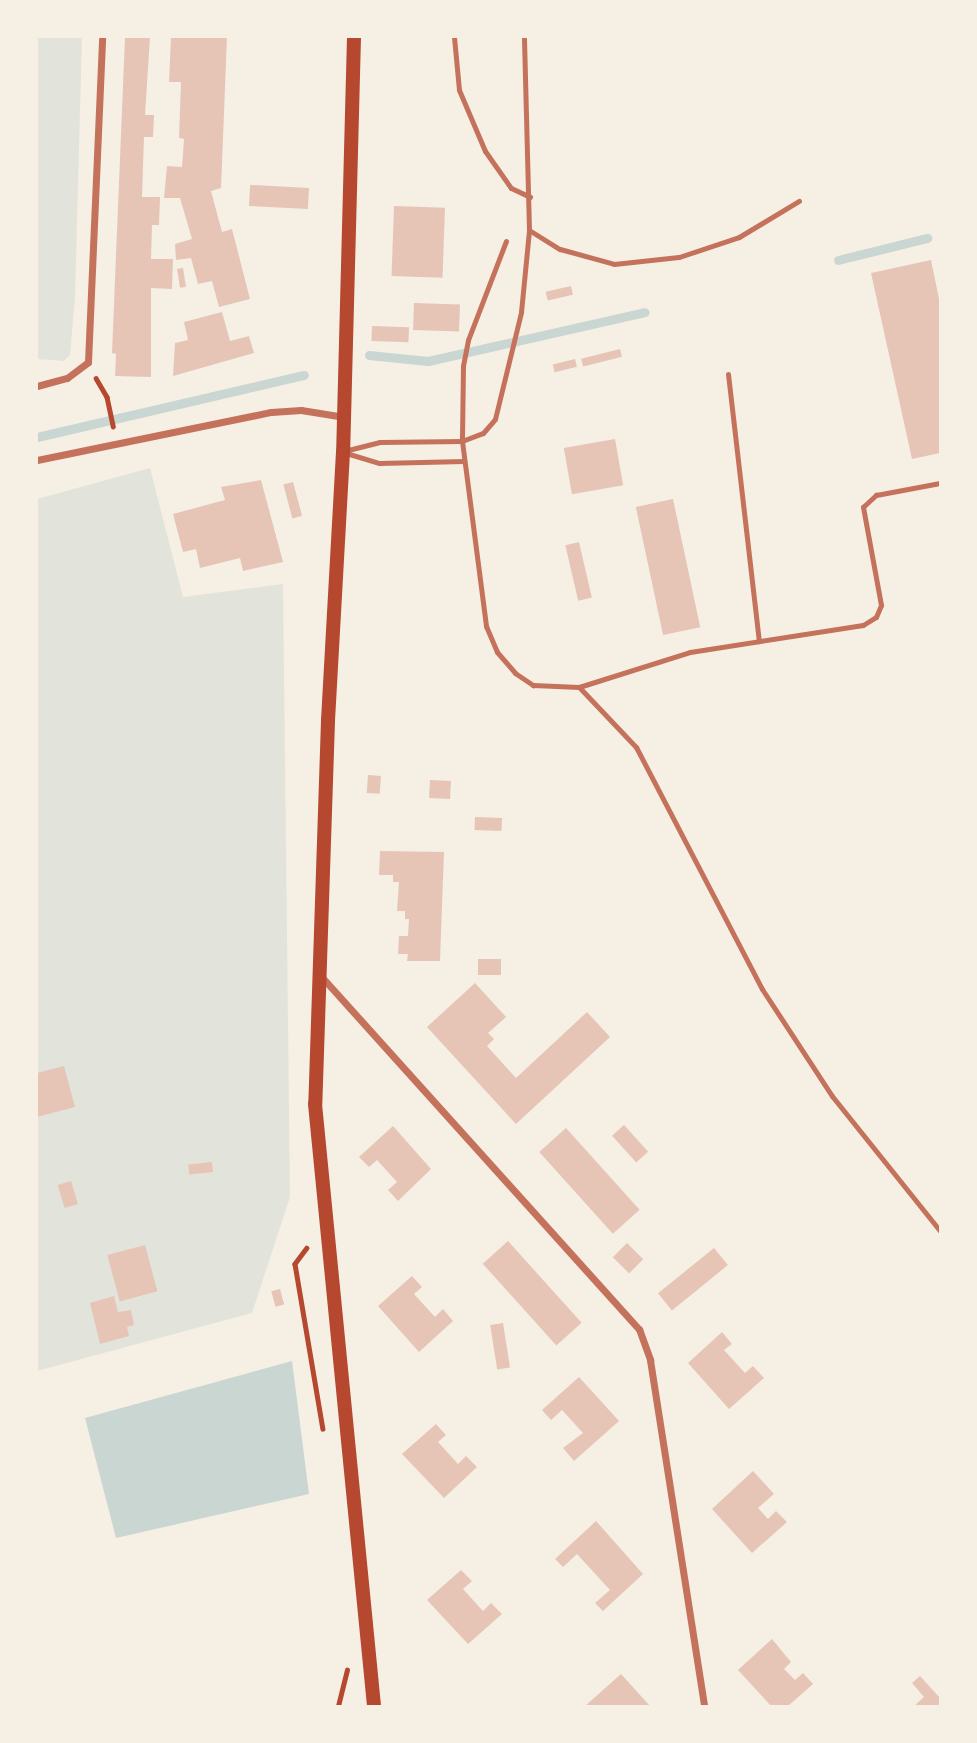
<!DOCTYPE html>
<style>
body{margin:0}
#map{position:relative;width:977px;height:1743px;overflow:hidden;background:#f6efe4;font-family:"Alegreya Sans",sans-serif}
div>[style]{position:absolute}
.green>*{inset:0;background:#e2e4dc}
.water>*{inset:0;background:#c9d6d2}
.stream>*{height:9px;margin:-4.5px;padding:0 4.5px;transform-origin:4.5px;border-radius:4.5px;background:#c9d6d2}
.building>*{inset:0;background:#e6c5b7;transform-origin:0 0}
.path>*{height:4.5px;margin:-2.25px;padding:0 2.25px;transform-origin:2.25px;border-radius:2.25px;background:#b5482f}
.service>*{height:5px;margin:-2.5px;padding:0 2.5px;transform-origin:2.5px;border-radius:2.5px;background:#c5725c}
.minor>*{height:7px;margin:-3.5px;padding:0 3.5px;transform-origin:3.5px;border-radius:3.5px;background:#c5725c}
.secondary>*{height:14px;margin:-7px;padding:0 7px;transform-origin:7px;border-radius:7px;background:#b5482f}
span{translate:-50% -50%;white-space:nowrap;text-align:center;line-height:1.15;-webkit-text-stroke:5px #f6efe4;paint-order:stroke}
.frame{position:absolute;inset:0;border:38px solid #f6efe4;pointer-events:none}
</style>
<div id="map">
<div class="green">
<i style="clip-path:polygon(37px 37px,82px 37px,75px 298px,70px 355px,64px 361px,37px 359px)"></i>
<i style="clip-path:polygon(150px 468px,183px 597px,283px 584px,290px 1197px,252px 1313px,37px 1371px,37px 499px)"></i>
</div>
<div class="water">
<i style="clip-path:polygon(292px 1361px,309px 1494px,116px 1538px,85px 1418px)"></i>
</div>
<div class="stream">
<i style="left:838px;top:260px;width:92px;rotate:-13.9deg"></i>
<i style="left:369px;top:355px;width:59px;rotate:5.8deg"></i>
<i style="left:428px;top:361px;width:222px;rotate:-12.7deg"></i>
<i style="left:37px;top:437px;width:274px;rotate:-13.1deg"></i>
</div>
<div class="building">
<i style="clip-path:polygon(125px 37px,150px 37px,145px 115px,154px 115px,153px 137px,144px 137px,142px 197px,160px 197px,159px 225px,152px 225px,151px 259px,173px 259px,172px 289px,151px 288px,151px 377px,115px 376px,116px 354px,112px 353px)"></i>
<i style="clip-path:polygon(171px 37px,227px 37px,221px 188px,211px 191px,222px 232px,232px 229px,250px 299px,219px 307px,212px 281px,198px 284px,191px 258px,176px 260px,175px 244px,192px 239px,180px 198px,164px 198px,167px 166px,182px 167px,184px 139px,179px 138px,181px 82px,169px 82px)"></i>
<i style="left:309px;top:188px;width:21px;height:59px;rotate:93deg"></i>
<i style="left:394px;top:206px;width:51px;height:70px;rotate:2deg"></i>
<i style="clip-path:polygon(931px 260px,940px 304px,940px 453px,912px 459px,871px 273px)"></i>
<i style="left:183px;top:268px;width:19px;height:6px;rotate:81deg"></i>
<i style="left:571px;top:286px;width:9px;height:26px;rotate:77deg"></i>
<i style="left:414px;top:303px;width:46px;height:27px;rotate:2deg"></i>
<i style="clip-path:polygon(222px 312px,230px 341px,249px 336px,254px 353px,173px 376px,175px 343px,188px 340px,184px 322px)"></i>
<i style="left:372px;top:326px;width:37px;height:15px;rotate:2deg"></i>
<i style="left:620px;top:349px;width:8px;height:40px;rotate:76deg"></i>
<i style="left:575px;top:359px;width:8px;height:23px;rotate:76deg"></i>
<i style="left:615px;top:439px;width:47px;height:52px;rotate:80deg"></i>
<i style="clip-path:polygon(261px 480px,283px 562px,243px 571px,240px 558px,200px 568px,196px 549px,183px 552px,173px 514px,225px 500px,221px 487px)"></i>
<i style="left:293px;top:482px;width:35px;height:10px;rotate:75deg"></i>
<i style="left:673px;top:499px;width:131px;height:38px;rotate:78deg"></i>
<i style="left:579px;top:542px;width:57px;height:14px;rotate:77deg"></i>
<i style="left:368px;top:775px;width:13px;height:18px;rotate:4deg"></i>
<i style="left:430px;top:780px;width:21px;height:18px;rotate:3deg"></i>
<i style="left:475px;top:817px;width:27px;height:13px;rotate:2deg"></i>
<i style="clip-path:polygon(380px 851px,444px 852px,440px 961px,407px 961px,408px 954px,398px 954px,399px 936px,408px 936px,409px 919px,405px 919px,405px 911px,397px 911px,399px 882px,393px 882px,393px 875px,379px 875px)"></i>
<i style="left:478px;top:959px;width:23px;height:16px"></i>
<i style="clip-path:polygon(475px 983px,506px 1017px,488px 1033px,494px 1039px,487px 1046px,516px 1078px,587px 1012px,610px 1037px,516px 1124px,427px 1027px)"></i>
<i style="clip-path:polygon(64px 1066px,75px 1107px,37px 1117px,37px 1073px)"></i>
<i style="left:624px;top:1125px;width:36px;height:16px;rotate:48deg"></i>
<i style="clip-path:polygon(393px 1126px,431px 1169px,398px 1201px,388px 1190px,397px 1182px,377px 1160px,369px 1167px,359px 1157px)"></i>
<i style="left:566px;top:1128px;width:110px;height:36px;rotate:48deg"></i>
<i style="left:212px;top:1162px;width:10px;height:24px;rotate:84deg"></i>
<i style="left:71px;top:1181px;width:24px;height:14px;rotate:73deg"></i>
<i style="left:508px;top:1241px;width:110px;height:34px;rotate:48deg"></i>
<i style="left:627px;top:1243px;width:23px;height:20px;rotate:45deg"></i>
<i style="left:145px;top:1245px;width:48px;height:39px;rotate:75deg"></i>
<i style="left:714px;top:1248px;width:22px;height:72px;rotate:51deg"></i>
<i style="clip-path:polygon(412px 1276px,422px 1287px,414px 1294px,435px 1317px,443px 1309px,453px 1321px,419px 1352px,378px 1306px)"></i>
<i style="left:280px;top:1289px;width:16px;height:9px;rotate:75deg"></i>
<i style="clip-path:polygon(114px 1296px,118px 1312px,131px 1310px,134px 1325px,127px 1327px,129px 1336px,100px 1344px,90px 1303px)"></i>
<i style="left:503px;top:1323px;width:45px;height:13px;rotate:81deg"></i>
<i style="clip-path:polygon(722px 1332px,732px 1344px,724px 1350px,745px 1373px,753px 1366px,764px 1378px,729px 1409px,688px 1363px)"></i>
<i style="clip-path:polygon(579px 1377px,619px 1421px,574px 1461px,563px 1448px,583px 1433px,562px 1410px,551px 1420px,542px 1410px)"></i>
<i style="clip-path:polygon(436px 1424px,446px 1435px,438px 1442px,458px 1464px,466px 1456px,477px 1467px,444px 1498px,402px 1454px)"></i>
<i style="clip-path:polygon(753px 1471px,774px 1494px,758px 1508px,768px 1519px,776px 1511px,787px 1522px,752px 1553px,712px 1509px)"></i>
<i style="clip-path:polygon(596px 1521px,643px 1574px,603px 1611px,595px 1603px,610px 1590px,577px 1554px,563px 1567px,555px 1559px)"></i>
<i style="clip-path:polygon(461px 1570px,472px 1581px,463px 1589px,483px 1611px,491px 1603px,502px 1614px,468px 1644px,427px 1600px)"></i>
<i style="clip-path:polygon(772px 1639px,791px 1662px,784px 1669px,795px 1680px,803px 1673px,813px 1684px,788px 1706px,771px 1706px,738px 1670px)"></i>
<i style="clip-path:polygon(621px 1674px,650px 1706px,585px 1706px)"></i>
<i style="clip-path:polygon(920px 1676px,940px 1698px,940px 1706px,914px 1706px,924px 1697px,912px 1683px)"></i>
</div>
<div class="path">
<i style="left:96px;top:378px;width:22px;rotate:60deg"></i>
<i style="left:107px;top:397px;width:30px;rotate:78deg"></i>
<i style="left:307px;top:1248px;width:20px;rotate:127deg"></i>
<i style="left:295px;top:1264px;width:167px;rotate:80.4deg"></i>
<i style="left:338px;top:1706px;width:37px;rotate:-76deg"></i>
</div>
<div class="service">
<i style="left:454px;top:37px;width:53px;rotate:84.6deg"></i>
<i style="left:459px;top:90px;width:66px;rotate:66.9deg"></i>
<i style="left:485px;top:151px;width:45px;rotate:54.9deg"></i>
<i style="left:511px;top:188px;width:21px;rotate:25deg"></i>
<i style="left:529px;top:230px;width:36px;rotate:32deg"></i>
<i style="left:560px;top:249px;width:56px;rotate:15.5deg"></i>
<i style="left:614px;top:264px;width:65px;rotate:-6.1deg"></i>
<i style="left:679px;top:257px;width:63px;rotate:-18.4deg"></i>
<i style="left:739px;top:237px;width:70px;rotate:-31deg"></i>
<i style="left:506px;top:241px;width:106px;rotate:111deg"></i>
<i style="left:468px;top:340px;width:26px;rotate:101deg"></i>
<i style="left:463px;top:366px;width:75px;rotate:90.8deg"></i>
<i style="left:462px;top:441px;width:187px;rotate:82.6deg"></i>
<i style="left:486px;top:626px;width:28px;rotate:67deg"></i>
<i style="left:497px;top:652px;width:28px;rotate:49deg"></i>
<i style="left:515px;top:673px;width:22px;rotate:34deg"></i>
<i style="left:533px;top:685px;width:46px;rotate:2.5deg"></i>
<i style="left:579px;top:687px;width:83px;rotate:46.5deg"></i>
<i style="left:636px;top:747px;width:273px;rotate:62.5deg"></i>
<i style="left:762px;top:989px;width:128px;rotate:56.8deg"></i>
<i style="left:832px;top:1096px;width:173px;rotate:51.3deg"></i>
<i style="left:728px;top:374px;width:269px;rotate:83.4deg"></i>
<i style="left:344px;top:451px;width:37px;rotate:-14deg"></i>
<i style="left:380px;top:442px;width:82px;rotate:-0.7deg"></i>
<i style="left:462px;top:441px;width:22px;rotate:-21deg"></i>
<i style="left:483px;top:433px;width:18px;rotate:-49deg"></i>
<i style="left:495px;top:419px;width:110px;rotate:-76.3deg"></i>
<i style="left:521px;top:312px;width:82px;rotate:-84.4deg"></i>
<i style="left:529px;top:230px;width:193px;rotate:-91.5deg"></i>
<i style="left:346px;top:453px;width:34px;rotate:17deg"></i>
<i style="left:379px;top:463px;width:85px;rotate:-1.3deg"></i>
<i style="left:579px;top:687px;width:116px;rotate:-17.5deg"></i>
<i style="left:690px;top:652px;width:175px;rotate:-8.9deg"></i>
<i style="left:863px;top:625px;width:15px;rotate:-32deg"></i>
<i style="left:876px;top:617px;width:13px;rotate:-67deg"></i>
<i style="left:881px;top:605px;width:100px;rotate:-100.4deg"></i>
<i style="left:863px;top:507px;width:18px;rotate:-43deg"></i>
<i style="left:876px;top:495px;width:65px;rotate:-10.6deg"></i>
</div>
<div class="minor">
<i style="left:37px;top:386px;width:31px;rotate:-15deg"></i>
<i style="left:67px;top:378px;width:26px;rotate:-37deg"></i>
<i style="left:88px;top:362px;width:325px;rotate:-87.5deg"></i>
<i style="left:37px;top:460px;width:239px;rotate:-11.6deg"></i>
<i style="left:271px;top:412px;width:30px;rotate:-4deg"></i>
<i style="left:301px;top:410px;width:44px;rotate:9.2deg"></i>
<i style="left:320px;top:975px;width:477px;rotate:48deg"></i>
<i style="left:639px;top:1329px;width:33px;rotate:70deg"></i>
<i style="left:650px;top:1360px;width:350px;rotate:81.1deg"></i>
</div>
<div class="secondary">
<i style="left:354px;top:37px;width:415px;rotate:91.5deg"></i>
<i style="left:343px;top:452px;width:269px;rotate:93.2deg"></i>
<i style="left:328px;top:721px;width:383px;rotate:91.9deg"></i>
<i style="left:315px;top:1104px;width:605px;rotate:84.4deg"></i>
</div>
<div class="frame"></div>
</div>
